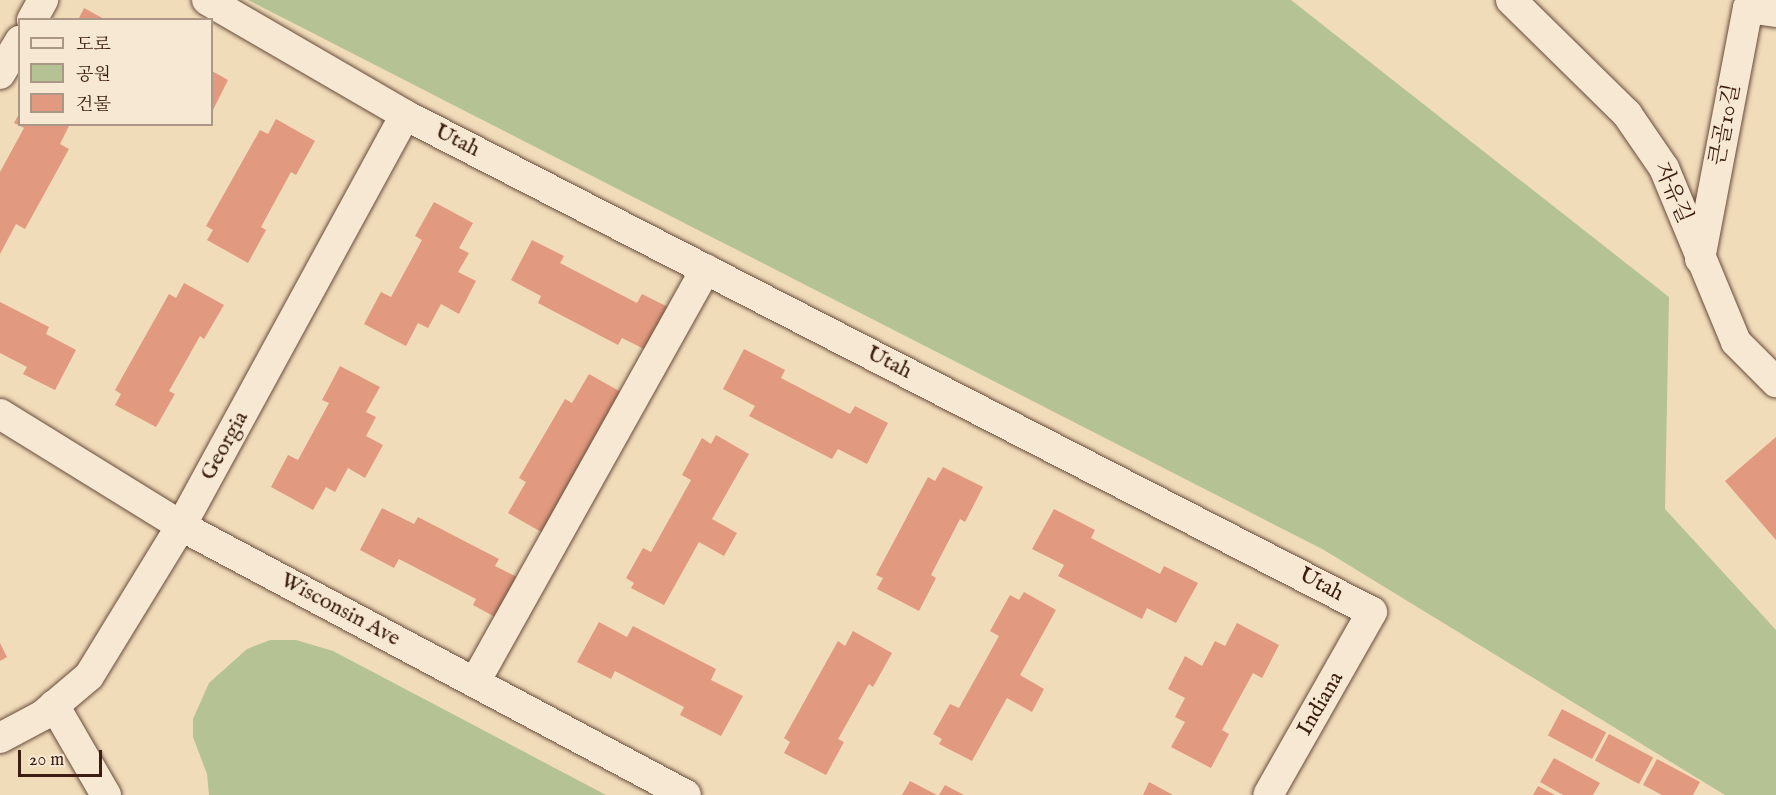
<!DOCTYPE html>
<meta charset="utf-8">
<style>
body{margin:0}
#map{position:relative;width:1776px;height:795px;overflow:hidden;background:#f1dcba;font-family:"IM FELL English","Noto Serif KR",serif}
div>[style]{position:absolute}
.green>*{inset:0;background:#b4c294}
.building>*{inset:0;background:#e1997f;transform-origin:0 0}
.roads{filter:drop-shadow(0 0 2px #684d3b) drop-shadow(0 0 2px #684d3b)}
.minor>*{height:30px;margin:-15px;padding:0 15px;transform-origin:15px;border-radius:15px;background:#f6e8d2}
span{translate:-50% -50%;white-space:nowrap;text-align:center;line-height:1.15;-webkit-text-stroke:4.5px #f6e8d2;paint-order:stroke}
.street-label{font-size:22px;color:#3b1d11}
.legend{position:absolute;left:18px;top:18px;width:195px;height:108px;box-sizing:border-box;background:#f6e8d2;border:2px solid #ab9785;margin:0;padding:8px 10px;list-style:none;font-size:18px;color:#3b1d11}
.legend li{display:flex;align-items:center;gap:12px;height:30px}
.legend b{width:30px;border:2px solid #ab9785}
.scale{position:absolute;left:18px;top:750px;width:84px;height:27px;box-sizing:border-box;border:3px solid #3b1d11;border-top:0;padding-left:8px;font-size:18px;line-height:21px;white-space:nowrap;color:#3b1d11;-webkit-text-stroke:4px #f6e8d2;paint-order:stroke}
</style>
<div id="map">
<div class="green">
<i style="clip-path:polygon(248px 0,1291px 0,1669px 297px,1665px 509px,1776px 630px,1776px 795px,1725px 795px,1324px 550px)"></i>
<i style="clip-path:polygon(270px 640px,296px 640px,333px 651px,606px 795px,209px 795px,207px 774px,193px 737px,193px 719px,209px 683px,247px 649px)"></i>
</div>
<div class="building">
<i style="clip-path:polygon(84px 8px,106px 20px,78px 20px)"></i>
<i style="clip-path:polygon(212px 71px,228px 80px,212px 112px)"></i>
<i style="clip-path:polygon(20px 112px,20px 124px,70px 124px,60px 144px,69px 149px,25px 229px,16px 224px,0 254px,0 172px,24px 128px,14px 123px)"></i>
<i style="clip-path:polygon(276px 119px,315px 141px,296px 175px,291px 172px,261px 227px,266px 230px,248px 263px,207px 240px,213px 230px,206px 226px,260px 130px,268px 134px)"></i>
<i style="clip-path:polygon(434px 202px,473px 223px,459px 248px,469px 253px,458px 272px,476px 281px,459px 314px,441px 304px,428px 328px,418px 323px,406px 346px,364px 324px,381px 292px,391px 297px,422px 240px,415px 236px)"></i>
<i style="clip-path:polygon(532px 240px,564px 256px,560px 263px,637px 303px,642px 294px,676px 311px,654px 354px,622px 338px,618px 345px,538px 303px,541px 296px,511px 280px)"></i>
<i style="clip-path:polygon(184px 283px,224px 305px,204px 339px,200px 336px,169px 391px,175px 394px,156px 427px,115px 405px,121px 394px,115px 390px,169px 294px,176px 298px)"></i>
<i style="clip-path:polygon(0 302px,49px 327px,46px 334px,76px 350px,55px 390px,23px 374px,27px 367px,0 353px)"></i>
<i style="clip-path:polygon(744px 349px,785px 370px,781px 378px,850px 414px,855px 406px,888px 423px,867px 464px,838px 449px,832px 459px,749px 416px,755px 406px,723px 389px)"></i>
<i style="clip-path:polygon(340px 366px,380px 387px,366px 412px,376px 417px,366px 436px,383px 445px,365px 478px,348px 468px,335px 492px,326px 487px,313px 510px,271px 487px,288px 455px,298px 460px,329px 403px,322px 400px)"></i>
<i style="clip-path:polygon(589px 374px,628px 396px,604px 423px,560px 499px,569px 504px,550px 537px,508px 513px,526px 482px,519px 478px,565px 399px,572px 403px)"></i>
<i style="clip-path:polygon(716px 435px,749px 454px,712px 519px,737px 533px,724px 556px,699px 542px,664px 605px,631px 588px,634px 583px,626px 578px,643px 548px,651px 552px,691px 480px,682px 475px,702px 438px,711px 444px)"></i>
<i style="clip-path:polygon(1776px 437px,1776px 540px,1725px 481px)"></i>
<i style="clip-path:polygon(943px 467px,983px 487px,965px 522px,960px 519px,931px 575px,936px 578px,919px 611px,877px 589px,883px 578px,876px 575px,928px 477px,935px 481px)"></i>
<i style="clip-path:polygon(382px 508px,414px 524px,418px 517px,499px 559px,495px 566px,525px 581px,504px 622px,473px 605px,476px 599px,399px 559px,394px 568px,360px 550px)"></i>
<i style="clip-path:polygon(1054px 509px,1095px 530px,1091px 538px,1160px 574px,1164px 566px,1198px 583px,1176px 623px,1147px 608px,1142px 619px,1058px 576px,1064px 565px,1032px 549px)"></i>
<i style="clip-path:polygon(1024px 592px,1056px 610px,1020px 675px,1044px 689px,1032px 712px,1007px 698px,972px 761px,939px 744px,942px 739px,933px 734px,950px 704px,959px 708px,999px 636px,990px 631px,1010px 595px,1019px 600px)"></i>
<i style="clip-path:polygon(599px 622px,627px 637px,633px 626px,716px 669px,711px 680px,743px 696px,721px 736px,680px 715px,684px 707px,615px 671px,611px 679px,577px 662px)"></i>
<i style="clip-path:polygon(1237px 623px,1279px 645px,1262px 678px,1253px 673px,1222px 730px,1229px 734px,1211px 768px,1171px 747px,1185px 722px,1175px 717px,1185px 698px,1168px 689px,1185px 656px,1202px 666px,1215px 641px,1225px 646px)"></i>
<i style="clip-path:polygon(853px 631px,892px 653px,873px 687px,869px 684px,838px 739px,844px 742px,826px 775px,784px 753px,790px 742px,784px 738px,838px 641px,845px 646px)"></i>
<i style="clip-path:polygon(0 643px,7px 657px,0 661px)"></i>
<i style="left:1562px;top:709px;width:50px;height:30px;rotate:28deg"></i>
<i style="left:1609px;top:734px;width:50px;height:30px;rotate:28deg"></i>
<i style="clip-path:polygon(1554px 758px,1600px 783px,1593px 795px,1563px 795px,1540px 782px)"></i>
<i style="clip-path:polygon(1657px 759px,1700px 782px,1693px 795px,1662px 795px,1643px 785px)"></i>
<i style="clip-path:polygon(910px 781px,937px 795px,902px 795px)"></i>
<i style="clip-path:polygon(1149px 782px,1173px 795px,1143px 795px)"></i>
<i style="clip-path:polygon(945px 785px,964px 795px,939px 795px)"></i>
<i style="clip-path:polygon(1538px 786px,1555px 795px,1533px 795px)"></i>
</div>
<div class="roads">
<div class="minor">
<i style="left:207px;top:0;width:229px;rotate:30.1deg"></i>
<i style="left:405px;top:115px;width:1087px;rotate:27.2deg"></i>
<i style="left:1372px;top:612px;width:210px;rotate:119.6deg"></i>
<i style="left:1511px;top:0;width:163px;rotate:44.5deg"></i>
<i style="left:1627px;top:114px;width:65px;rotate:55.6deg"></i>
<i style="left:1664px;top:168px;width:188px;rotate:67.5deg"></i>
<i style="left:1736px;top:342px;width:57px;rotate:45deg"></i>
<i style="left:32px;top:20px;width:23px;rotate:-61deg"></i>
<i style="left:0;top:74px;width:39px;rotate:-59deg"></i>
<i style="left:1700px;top:259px;width:256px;rotate:-79.2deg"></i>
<i style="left:1748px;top:8px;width:28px;rotate:8deg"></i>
<i style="left:0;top:414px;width:213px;rotate:31.7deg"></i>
<i style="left:181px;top:526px;width:572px;rotate:28.04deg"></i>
<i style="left:475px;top:682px;width:473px;rotate:-60.8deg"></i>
<i style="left:54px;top:705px;width:104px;rotate:60deg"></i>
<i style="left:0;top:738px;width:49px;rotate:-28.1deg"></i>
<i style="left:43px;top:715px;width:60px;rotate:-40.3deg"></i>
<i style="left:89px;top:676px;width:176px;rotate:-58.5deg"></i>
<i style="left:181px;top:526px;width:468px;rotate:-61.4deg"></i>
</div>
</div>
<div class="street-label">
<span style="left:1726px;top:125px;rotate:-79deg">큰골10길</span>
<span style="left:457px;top:141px;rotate:27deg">Utah</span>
<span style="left:1672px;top:193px;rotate:66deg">자유길</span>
<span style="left:889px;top:363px;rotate:27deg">Utah</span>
<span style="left:225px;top:446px;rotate:-61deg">Georgia</span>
<span style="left:1321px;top:585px;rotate:28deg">Utah</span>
<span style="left:340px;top:610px;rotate:28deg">Wisconsin Ave</span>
<span style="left:1321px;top:704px;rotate:-60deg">Indiana</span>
</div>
<ul class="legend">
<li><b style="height:8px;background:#f6e8d2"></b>도로</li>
<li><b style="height:16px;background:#b4c294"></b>공원</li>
<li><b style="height:16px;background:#e1997f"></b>건물</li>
</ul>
<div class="scale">20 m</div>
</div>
